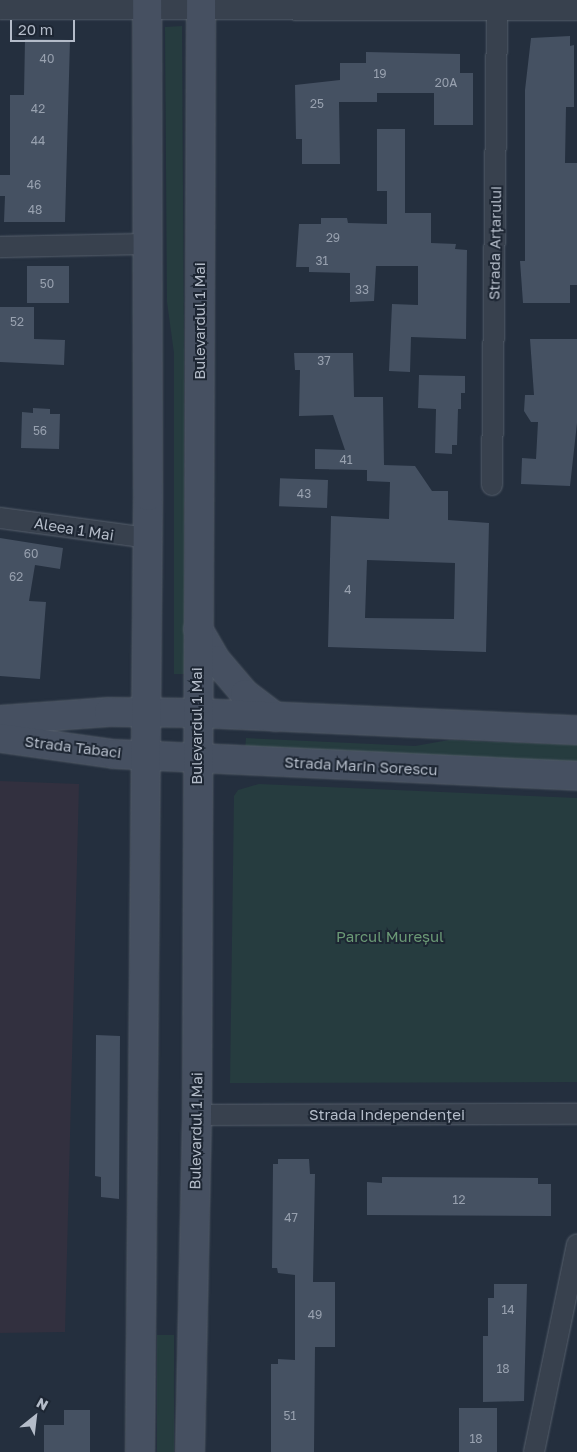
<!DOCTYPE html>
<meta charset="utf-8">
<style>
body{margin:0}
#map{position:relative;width:577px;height:1452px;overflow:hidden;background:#242f3e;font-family:"Golos Text",sans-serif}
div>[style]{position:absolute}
.medical>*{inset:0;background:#32303f}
.green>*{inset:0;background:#263c3f;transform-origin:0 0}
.building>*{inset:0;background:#455162;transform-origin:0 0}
.roads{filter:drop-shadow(0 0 1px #565f6c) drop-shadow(0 0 1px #565f6c)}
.minor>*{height:20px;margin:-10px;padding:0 10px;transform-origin:10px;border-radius:10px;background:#38414e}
.secondary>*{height:28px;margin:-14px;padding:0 14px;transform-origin:14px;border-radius:14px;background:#465061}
span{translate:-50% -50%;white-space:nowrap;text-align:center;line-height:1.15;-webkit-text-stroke:4px #1d2633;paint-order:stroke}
.number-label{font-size:12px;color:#98a1af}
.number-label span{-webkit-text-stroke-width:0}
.street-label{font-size:15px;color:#b4bcc9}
.park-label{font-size:15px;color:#6b9a76}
.north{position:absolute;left:10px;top:1392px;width:50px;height:50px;-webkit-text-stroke:4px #1d2633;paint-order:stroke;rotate:29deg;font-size:14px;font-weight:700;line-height:20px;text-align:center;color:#b4bcc9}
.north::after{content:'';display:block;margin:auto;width:18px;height:22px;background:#b4bcc9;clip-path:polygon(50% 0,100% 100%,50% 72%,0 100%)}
.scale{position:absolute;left:10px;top:20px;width:65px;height:22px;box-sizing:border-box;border:2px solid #b4bcc9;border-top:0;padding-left:6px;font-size:15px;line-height:18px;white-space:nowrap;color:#b4bcc9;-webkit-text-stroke:4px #1d2633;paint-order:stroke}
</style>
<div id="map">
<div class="medical">
<i style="clip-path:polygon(0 781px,79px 784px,65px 1332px,0 1333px)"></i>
</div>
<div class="green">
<i style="clip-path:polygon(182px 26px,184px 352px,184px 674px,174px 674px,174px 353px,167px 302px,165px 27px)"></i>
<i style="clip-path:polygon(246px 738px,415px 746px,449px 740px,577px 745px,577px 764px,245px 749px)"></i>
<i style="clip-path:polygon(259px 784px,577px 798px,577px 1082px,230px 1083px,234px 796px,238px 790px)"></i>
<i style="left:157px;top:1335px;width:17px;height:117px"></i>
</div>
<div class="building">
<i style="clip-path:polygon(570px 36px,570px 46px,574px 45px,574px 107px,566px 107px,565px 163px,577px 163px,577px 285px,570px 285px,570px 303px,523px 303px,520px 261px,525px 261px,525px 90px,531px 38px)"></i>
<i style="clip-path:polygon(25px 39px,70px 40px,65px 222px,4px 222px,5px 196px,0 196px,0 175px,10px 175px,10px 95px,24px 95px)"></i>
<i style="clip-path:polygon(366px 52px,460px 54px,460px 73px,473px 73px,473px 125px,434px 125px,434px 93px,377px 93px,377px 102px,339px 102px,340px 164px,302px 164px,302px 139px,296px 139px,295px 85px,340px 80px,340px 63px,366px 63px)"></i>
<i style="clip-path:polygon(377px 129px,405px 129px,405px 213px,431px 213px,431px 243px,456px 244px,455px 249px,467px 250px,466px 339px,411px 337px,410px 372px,389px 371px,392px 304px,418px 305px,418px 266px,376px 266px,374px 301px,350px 302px,350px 273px,309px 272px,309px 267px,296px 267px,299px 224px,321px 224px,321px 218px,347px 218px,348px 223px,387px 224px,387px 191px,377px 191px)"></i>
<i style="left:27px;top:266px;width:42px;height:37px"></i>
<i style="clip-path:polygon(0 307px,34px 307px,34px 339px,65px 340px,64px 365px,0 362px)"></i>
<i style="clip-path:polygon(530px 339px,577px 339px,577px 423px,570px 486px,521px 484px,522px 458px,536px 459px,538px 422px,531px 422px,524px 411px,525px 395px,534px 395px)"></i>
<i style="clip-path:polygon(evenodd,294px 353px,353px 353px,354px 397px,383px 397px,384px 465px,415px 466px,432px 491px,448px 491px,448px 520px,489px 523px,486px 652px,328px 647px,331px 516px,389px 519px,390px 482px,367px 481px,367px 470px,315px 469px,315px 449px,345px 450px,333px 415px,299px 416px,300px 370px,295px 370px,294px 353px,367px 560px,455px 563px,454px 619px,365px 618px,367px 560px)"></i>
<i style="clip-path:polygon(419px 375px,465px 376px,465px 393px,461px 393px,461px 409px,458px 409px,457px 445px,452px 445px,452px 454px,435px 453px,436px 409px,418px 408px)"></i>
<i style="clip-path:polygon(33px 408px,50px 409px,50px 414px,60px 414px,59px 449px,21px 448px,22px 412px,33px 413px)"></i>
<i style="left:328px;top:480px;width:28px;height:48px;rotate:92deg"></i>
<i style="clip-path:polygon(0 538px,63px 548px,60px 569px,35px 565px,29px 601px,46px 602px,40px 679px,0 676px)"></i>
<i style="clip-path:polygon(96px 1035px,120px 1036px,119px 1199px,101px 1197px,101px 1177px,95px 1176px)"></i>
<i style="clip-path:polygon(278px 1159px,309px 1159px,310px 1174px,315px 1174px,313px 1282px,335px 1282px,335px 1347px,315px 1347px,314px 1452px,271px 1452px,271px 1364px,278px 1364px,278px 1359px,295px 1360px,295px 1275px,278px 1273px,277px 1268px,272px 1268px,273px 1164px,278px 1164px)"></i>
<i style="clip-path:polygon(382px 1177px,538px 1178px,538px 1184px,551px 1184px,551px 1216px,367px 1215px,367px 1182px,382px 1183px)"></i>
<i style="clip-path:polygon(494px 1284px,527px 1284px,524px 1401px,483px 1402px,483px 1336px,488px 1336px,488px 1298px,494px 1298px)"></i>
<i style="left:497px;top:1408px;width:44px;height:38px;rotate:90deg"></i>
<i style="clip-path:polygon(64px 1410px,90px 1410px,90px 1452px,44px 1452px,44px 1425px,64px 1425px)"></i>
</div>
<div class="roads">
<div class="minor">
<i style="left:0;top:9px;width:577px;rotate:0.1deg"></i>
<i style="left:0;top:247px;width:146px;rotate:-1.2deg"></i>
<i style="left:492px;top:485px;width:485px;rotate:-89.4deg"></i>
<i style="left:0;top:518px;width:148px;rotate:7.7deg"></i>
<i style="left:197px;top:1115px;width:380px;rotate:-0.2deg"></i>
<i style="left:534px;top:1452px;width:212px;rotate:-78.3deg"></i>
</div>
<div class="secondary">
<i style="left:198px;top:629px;width:36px;rotate:60deg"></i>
<i style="left:216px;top:660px;width:45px;rotate:49.5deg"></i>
<i style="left:245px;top:694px;width:38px;rotate:37deg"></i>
<i style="left:0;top:720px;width:109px;rotate:-4.2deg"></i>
<i style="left:109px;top:712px;width:89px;rotate:0.6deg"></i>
<i style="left:198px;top:713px;width:379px;rotate:2.6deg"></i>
<i style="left:0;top:738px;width:115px;rotate:8deg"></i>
<i style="left:114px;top:754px;width:464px;rotate:2.7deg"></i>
<i style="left:140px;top:1452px;width:956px;rotate:-89.52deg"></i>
<i style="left:148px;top:496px;width:496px;rotate:-90.1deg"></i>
<i style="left:190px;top:1452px;width:337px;rotate:-88.8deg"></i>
<i style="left:197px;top:1115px;width:1115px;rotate:-89.79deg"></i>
</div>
</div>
<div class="number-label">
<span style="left:47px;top:59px">40</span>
<span style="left:380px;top:74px">19</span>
<span style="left:446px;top:83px">20A</span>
<span style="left:317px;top:104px">25</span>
<span style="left:38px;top:109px">42</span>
<span style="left:38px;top:141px">44</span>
<span style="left:34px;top:185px">46</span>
<span style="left:35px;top:210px">48</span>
<span style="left:333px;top:238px">29</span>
<span style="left:322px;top:261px">31</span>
<span style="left:47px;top:284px">50</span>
<span style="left:362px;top:290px">33</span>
<span style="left:17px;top:322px">52</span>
<span style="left:324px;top:361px">37</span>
<span style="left:40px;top:431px">56</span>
<span style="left:346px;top:460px">41</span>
<span style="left:304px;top:494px">43</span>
<span style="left:31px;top:554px">60</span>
<span style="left:16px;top:577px">62</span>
<span style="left:348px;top:590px">4</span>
<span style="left:459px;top:1200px">12</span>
<span style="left:291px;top:1218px">47</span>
<span style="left:508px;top:1310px">14</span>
<span style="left:315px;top:1315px">49</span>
<span style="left:503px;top:1369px">18</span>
<span style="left:290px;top:1416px">51</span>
<span style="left:476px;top:1439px">18</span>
</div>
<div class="street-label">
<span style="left:495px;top:243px;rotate:-89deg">Strada Arțarului</span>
<span style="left:200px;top:321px;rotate:-90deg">Bulevardul 1 Mai</span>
<span style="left:74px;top:529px;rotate:9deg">Aleea 1 Mai</span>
<span style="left:197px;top:726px;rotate:-90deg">Bulevardul 1 Mai</span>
<span style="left:73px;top:747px;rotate:7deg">Strada Tabaci</span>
<span style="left:361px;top:766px;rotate:3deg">Strada Marin Sorescu</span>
<span style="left:387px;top:1115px">Strada Independenței</span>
<span style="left:196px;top:1131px;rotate:-89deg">Bulevardul 1 Mai</span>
</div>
<div class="park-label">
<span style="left:390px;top:937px">Parcul Mureșul</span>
</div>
<div class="north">N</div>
<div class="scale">20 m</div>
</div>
